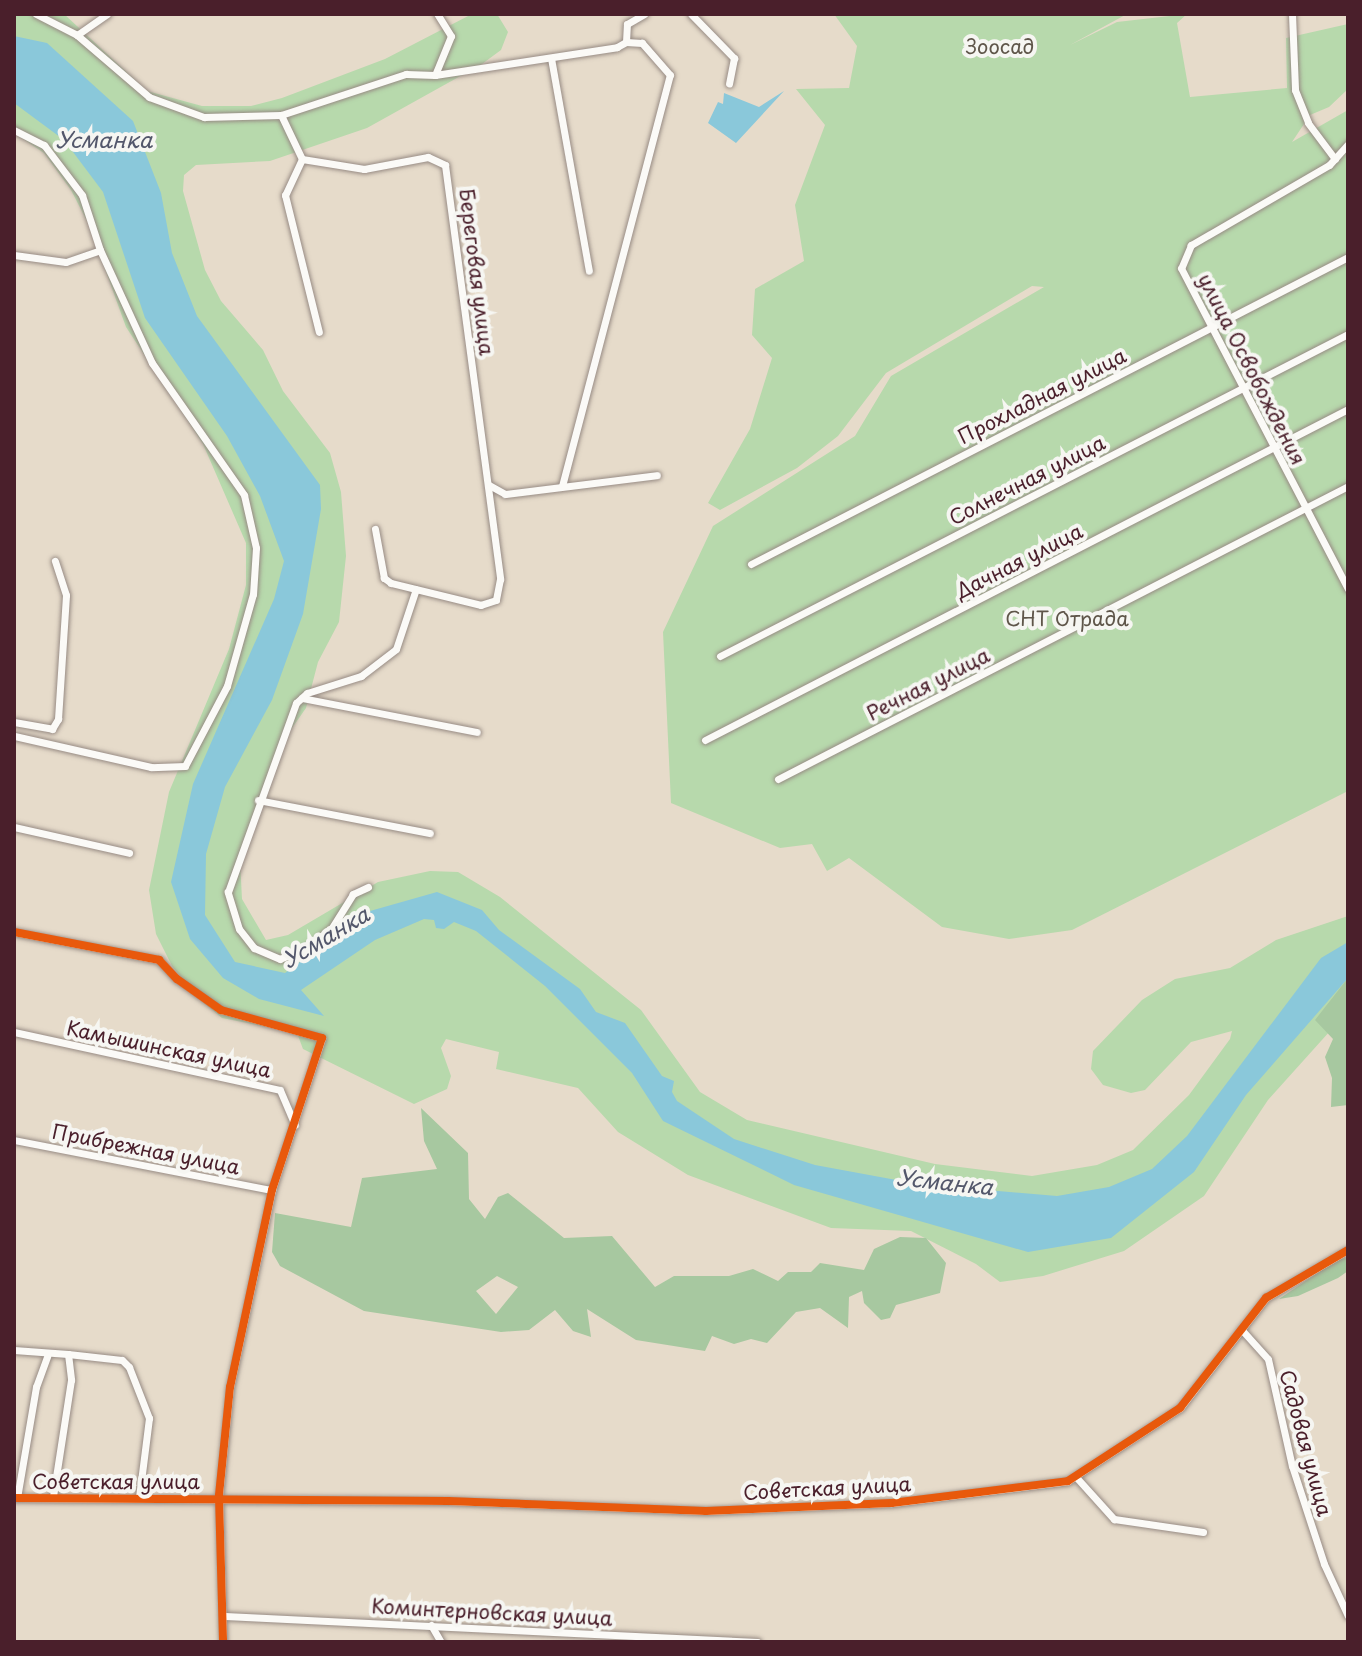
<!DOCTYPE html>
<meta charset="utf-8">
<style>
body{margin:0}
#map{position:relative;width:1362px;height:1656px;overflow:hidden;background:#e6dbca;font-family:"Playpen Sans",sans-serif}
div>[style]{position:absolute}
.green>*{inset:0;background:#b7d9ac}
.forest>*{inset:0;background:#a7c8a0}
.water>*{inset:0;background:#8ac8da}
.roads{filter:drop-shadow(0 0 2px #978b84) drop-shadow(0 0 2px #978b84)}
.minor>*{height:7px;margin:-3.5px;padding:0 3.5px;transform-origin:3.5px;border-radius:3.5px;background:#fbfaf7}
.cycleway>*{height:8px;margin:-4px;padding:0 4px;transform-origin:4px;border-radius:4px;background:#e8590c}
span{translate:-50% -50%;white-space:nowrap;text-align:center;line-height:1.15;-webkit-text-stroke:8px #f6f6f2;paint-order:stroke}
.park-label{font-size:20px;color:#5f564a}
.street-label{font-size:20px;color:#4a1f2b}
.water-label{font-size:22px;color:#53576b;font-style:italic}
.frame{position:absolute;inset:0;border:16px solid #4a1f2b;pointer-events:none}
</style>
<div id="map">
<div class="green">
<i style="clip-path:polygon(14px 14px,64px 14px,147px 91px,202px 106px,251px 106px,282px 98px,385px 59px,472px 14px,497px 14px,508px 32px,501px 50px,482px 64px,367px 128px,270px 161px,196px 165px,184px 175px,183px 191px,205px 270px,221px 301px,263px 350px,283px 391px,330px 453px,341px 492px,346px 556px,339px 622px,318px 662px,306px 708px,283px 741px,240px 860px,242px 899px,266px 940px,288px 935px,378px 882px,430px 871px,458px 872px,500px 897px,641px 1010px,700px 1092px,747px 1120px,935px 1164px,1032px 1176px,1097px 1165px,1133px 1150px,1189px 1095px,1230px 1039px,1232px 1031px,1191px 1042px,1145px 1090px,1131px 1093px,1103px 1085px,1091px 1069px,1093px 1051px,1142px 1000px,1175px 979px,1230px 968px,1276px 940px,1348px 916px,1348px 1011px,1268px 1100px,1204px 1196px,1124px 1251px,1043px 1276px,1000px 1282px,976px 1264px,911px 1231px,831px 1228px,688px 1175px,618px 1132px,578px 1088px,496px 1069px,499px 1052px,446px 1039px,441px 1048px,451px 1076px,447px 1089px,414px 1104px,303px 1049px,297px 1033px,222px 1018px,199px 999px,172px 966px,156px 934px,149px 890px,169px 792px,229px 649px,246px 585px,246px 543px,203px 444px,126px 327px,89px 225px,71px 190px,44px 153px,14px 133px)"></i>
<i style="clip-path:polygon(834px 14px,1127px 14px,1070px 45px,1117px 22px,1187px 14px,1177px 23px,1190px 97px,1287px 88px,1286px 38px,1348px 24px,1348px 89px,1329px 107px,1310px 115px,1292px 142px,1348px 110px,1348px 791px,1072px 930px,1009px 939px,942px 927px,849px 858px,827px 871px,812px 844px,780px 848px,671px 803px,663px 632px,713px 526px,855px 436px,891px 376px,1044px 287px,1032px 286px,886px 373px,838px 436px,797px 468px,720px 510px,708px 503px,750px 429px,772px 358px,752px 335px,755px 289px,804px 261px,795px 205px,825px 125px,796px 89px,849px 88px,857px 46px)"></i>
</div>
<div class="forest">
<i style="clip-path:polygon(1348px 978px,1348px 1105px,1331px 1107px,1332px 1078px,1325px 1057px,1333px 1039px,1315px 1020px)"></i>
<i style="clip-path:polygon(evenodd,421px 1108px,468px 1153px,469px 1199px,485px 1219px,498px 1197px,508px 1193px,564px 1238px,612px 1236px,655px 1287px,674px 1276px,729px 1276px,753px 1269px,778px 1281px,788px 1272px,811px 1272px,820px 1263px,864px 1270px,874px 1249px,900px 1237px,926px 1238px,946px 1263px,940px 1293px,896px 1305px,890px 1318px,881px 1320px,864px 1303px,862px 1291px,849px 1297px,848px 1328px,820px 1308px,796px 1312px,767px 1343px,751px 1339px,734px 1344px,712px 1336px,705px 1351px,636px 1340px,587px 1309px,591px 1337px,573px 1331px,555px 1310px,529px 1330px,501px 1332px,364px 1311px,280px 1266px,272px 1252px,275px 1213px,351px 1227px,362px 1178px,437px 1169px,424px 1141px,421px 1108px,497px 1276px,518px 1287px,496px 1314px,476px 1291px,497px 1276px)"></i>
<i style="clip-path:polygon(1348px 1258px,1348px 1271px,1338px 1278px,1298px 1296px,1279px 1299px,1338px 1259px)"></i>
</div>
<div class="water">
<i style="clip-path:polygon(14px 36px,47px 43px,133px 121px,161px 193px,172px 253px,197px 316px,320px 485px,321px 509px,303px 614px,272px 700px,225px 787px,206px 854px,205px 915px,235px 962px,285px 973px,370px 911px,437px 892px,482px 910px,499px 930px,580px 989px,596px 1012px,625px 1023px,662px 1076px,674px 1081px,672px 1092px,677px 1101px,734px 1139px,815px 1165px,918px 1184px,1057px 1196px,1109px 1187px,1152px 1169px,1187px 1136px,1321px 958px,1348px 942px,1348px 978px,1246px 1095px,1194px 1172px,1111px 1238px,1028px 1252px,794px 1185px,663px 1121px,632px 1073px,545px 986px,476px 931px,454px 922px,444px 929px,436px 928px,434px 920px,424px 919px,375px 940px,301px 990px,324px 1016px,259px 999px,223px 978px,190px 939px,171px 882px,193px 784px,274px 599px,284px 561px,260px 496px,227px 436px,145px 318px,103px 192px,64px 140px,14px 103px)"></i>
<i style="clip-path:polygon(784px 91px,736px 143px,708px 123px,718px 102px,723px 104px,724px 93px,759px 107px)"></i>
</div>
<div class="roads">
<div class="minor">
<i style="left:36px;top:14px;width:46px;rotate:27.1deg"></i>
<i style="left:77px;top:35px;width:95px;rotate:40.7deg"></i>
<i style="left:149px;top:97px;width:59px;rotate:20deg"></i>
<i style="left:204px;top:117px;width:77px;rotate:-1.5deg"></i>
<i style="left:281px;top:115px;width:132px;rotate:-18.2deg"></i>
<i style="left:406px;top:74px;width:29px;rotate:2deg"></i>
<i style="left:435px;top:75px;width:184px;rotate:-8.7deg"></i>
<i style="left:617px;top:47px;width:10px;rotate:-29deg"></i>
<i style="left:626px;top:42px;width:18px;rotate:-87deg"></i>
<i style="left:627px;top:24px;width:20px;rotate:-30deg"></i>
<i style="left:691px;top:14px;width:62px;rotate:45.7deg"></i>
<i style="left:734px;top:58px;width:26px;rotate:101deg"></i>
<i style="left:1292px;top:14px;width:76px;rotate:87.7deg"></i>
<i style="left:1295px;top:90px;width:35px;rotate:68deg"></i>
<i style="left:1308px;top:123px;width:45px;rotate:53.1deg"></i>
<i style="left:77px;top:35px;width:37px;rotate:-35deg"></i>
<i style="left:551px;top:58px;width:216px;rotate:79.9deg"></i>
<i style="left:435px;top:75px;width:42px;rotate:-67.7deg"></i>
<i style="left:451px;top:36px;width:26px;rotate:-122deg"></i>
<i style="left:281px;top:115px;width:49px;rotate:64.5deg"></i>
<i style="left:302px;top:159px;width:40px;rotate:115deg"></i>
<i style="left:285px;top:195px;width:141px;rotate:76.1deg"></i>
<i style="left:14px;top:130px;width:34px;rotate:27deg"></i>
<i style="left:44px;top:145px;width:63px;rotate:52.8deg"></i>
<i style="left:82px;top:195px;width:58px;rotate:71.9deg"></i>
<i style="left:100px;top:250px;width:124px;rotate:65.3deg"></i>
<i style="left:152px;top:363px;width:161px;rotate:55.1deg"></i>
<i style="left:244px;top:495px;width:54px;rotate:77.2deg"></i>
<i style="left:256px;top:548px;width:46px;rotate:93.7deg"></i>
<i style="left:253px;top:594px;width:96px;rotate:105.8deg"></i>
<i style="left:227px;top:686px;width:90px;rotate:117.7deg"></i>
<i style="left:185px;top:766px;width:34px;rotate:178deg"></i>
<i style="left:151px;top:767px;width:140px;rotate:-167.2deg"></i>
<i style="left:1348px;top:144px;width:28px;rotate:132deg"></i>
<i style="left:1329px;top:165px;width:160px;rotate:149.9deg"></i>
<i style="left:1191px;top:245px;width:25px;rotate:113deg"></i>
<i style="left:1181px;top:268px;width:362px;rotate:62.5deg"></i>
<i style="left:302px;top:159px;width:63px;rotate:9.2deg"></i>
<i style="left:364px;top:169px;width:65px;rotate:-10.6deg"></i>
<i style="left:428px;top:157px;width:19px;rotate:25deg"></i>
<i style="left:445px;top:165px;width:418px;rotate:82.4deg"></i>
<i style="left:500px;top:579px;width:21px;rotate:101deg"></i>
<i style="left:496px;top:600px;width:16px;rotate:162deg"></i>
<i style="left:481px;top:605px;width:93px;rotate:-166.3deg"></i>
<i style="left:391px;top:583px;width:9px;rotate:-144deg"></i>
<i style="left:384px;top:578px;width:50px;rotate:-100.4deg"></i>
<i style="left:14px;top:255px;width:52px;rotate:7.7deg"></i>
<i style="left:66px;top:262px;width:36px;rotate:-19deg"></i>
<i style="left:489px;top:485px;width:18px;rotate:29deg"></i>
<i style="left:505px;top:494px;width:153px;rotate:-7.1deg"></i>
<i style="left:562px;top:486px;width:425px;rotate:-75.3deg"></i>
<i style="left:670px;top:75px;width:43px;rotate:-131.2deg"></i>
<i style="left:642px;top:43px;width:16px;rotate:-176deg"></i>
<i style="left:751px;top:564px;width:671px;rotate:-27.21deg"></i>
<i style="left:720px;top:656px;width:706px;rotate:-27.15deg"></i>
<i style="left:302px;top:698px;width:178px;rotate:11deg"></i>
<i style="left:14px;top:722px;width:39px;rotate:10deg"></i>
<i style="left:52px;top:729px;width:12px;rotate:-59deg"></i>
<i style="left:58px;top:719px;width:124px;rotate:-86.3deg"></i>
<i style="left:66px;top:595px;width:36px;rotate:-108deg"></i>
<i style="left:705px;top:740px;width:723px;rotate:-27.24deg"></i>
<i style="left:778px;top:779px;width:641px;rotate:-27.2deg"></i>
<i style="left:258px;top:800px;width:175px;rotate:10.9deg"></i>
<i style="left:14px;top:827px;width:118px;rotate:12.7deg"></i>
<i style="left:368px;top:887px;width:17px;rotate:155deg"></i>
<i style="left:353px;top:894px;width:40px;rotate:122deg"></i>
<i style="left:332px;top:928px;width:32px;rotate:141deg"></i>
<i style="left:307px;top:948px;width:29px;rotate:158deg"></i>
<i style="left:280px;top:959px;width:28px;rotate:-157deg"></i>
<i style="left:254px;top:948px;width:24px;rotate:-128deg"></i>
<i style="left:239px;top:929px;width:39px;rotate:-107deg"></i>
<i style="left:228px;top:892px;width:201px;rotate:-70.2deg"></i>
<i style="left:296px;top:703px;width:15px;rotate:-42deg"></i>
<i style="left:307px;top:693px;width:57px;rotate:-17.5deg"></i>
<i style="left:361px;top:676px;width:44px;rotate:-37.6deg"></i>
<i style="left:396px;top:649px;width:63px;rotate:-71.6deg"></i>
<i style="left:14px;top:932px;width:148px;rotate:10.9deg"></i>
<i style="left:159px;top:960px;width:26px;rotate:47deg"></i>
<i style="left:177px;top:979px;width:54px;rotate:35.2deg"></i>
<i style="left:221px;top:1010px;width:105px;rotate:15.5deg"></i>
<i style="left:322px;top:1038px;width:160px;rotate:108.2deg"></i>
<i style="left:272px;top:1190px;width:201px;rotate:102deg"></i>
<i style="left:230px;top:1387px;width:110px;rotate:95.8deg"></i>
<i style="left:219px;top:1496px;width:146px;rotate:88.4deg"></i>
<i style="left:14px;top:1032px;width:272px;rotate:12.3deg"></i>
<i style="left:280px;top:1090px;width:38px;rotate:67deg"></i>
<i style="left:14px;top:1140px;width:263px;rotate:11deg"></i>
<i style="left:1241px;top:1329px;width:40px;rotate:48deg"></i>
<i style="left:1268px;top:1359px;width:110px;rotate:77.4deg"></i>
<i style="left:1292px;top:1466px;width:103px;rotate:71.9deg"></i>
<i style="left:1324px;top:1564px;width:57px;rotate:65.2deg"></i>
<i style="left:14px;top:1350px;width:54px;rotate:4.2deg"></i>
<i style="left:68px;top:1354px;width:26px;rotate:83deg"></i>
<i style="left:71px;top:1380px;width:117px;rotate:98.8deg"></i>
<i style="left:68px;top:1354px;width:54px;rotate:6.3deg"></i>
<i style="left:122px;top:1360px;width:10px;rotate:45deg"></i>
<i style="left:129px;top:1367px;width:55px;rotate:68.6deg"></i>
<i style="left:149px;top:1418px;width:80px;rotate:97.2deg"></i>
<i style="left:1076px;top:1477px;width:57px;rotate:47.9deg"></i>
<i style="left:1114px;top:1519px;width:90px;rotate:8.3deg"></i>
<i style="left:14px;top:1498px;width:434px;rotate:0.4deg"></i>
<i style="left:448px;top:1501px;width:258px;rotate:2.2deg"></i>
<i style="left:706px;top:1511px;width:186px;rotate:-2.5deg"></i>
<i style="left:892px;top:1503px;width:177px;rotate:-7.1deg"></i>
<i style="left:1068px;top:1481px;width:134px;rotate:-33.1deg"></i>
<i style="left:1180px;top:1408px;width:140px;rotate:-52deg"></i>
<i style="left:1266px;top:1298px;width:95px;rotate:-30.3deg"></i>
<i style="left:17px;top:1498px;width:113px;rotate:-80.3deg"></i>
<i style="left:36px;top:1387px;width:33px;rotate:-70deg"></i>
<i style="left:225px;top:1616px;width:533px;rotate:2.8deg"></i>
<i style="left:431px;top:1625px;width:20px;rotate:60deg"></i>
</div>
</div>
<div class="cycleway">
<i style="left:14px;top:932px;width:148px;rotate:10.9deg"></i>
<i style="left:159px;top:960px;width:26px;rotate:47deg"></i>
<i style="left:177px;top:979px;width:54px;rotate:35.2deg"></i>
<i style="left:221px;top:1010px;width:105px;rotate:15.5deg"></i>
<i style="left:322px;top:1038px;width:160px;rotate:108.2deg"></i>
<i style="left:272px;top:1190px;width:201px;rotate:102deg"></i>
<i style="left:230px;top:1387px;width:110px;rotate:95.8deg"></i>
<i style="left:219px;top:1496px;width:146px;rotate:88.4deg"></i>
<i style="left:14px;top:1498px;width:434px;rotate:0.4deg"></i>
<i style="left:448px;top:1501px;width:258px;rotate:2.2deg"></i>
<i style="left:706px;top:1511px;width:186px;rotate:-2.5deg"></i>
<i style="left:892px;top:1503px;width:177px;rotate:-7.1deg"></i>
<i style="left:1068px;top:1481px;width:134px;rotate:-33.1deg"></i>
<i style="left:1180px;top:1408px;width:140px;rotate:-52deg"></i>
<i style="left:1266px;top:1298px;width:95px;rotate:-30.3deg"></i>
</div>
<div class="park-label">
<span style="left:1000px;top:46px">Зоосад</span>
<span style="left:1067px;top:618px">СНТ Отрада</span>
</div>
<div class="street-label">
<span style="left:477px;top:272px;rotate:83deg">Береговая улица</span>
<span style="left:1252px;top:369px;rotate:63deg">улица Освобождения</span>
<span style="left:1042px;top:396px;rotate:-27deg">Прохладная улица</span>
<span style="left:1027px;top:480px;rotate:-27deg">Солнечная улица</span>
<span style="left:1019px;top:561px;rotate:-27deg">Дачная улица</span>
<span style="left:928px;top:684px;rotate:-27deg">Речная улица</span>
<span style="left:169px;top:1049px;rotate:12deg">Камышинская улица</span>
<span style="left:146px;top:1149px;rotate:11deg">Прибрежная улица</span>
<span style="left:1306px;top:1443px;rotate:75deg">Садовая улица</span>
<span style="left:116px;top:1481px">Советская улица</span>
<span style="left:827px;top:1488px;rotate:-3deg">Советская улица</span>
<span style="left:492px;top:1612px;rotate:3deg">Коминтерновская улица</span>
</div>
<div class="water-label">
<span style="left:104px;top:139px">Усманка</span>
<span style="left:325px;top:936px;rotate:-31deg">Усманка</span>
<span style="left:945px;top:1181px;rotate:6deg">Усманка</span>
</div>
<div class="frame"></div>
</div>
